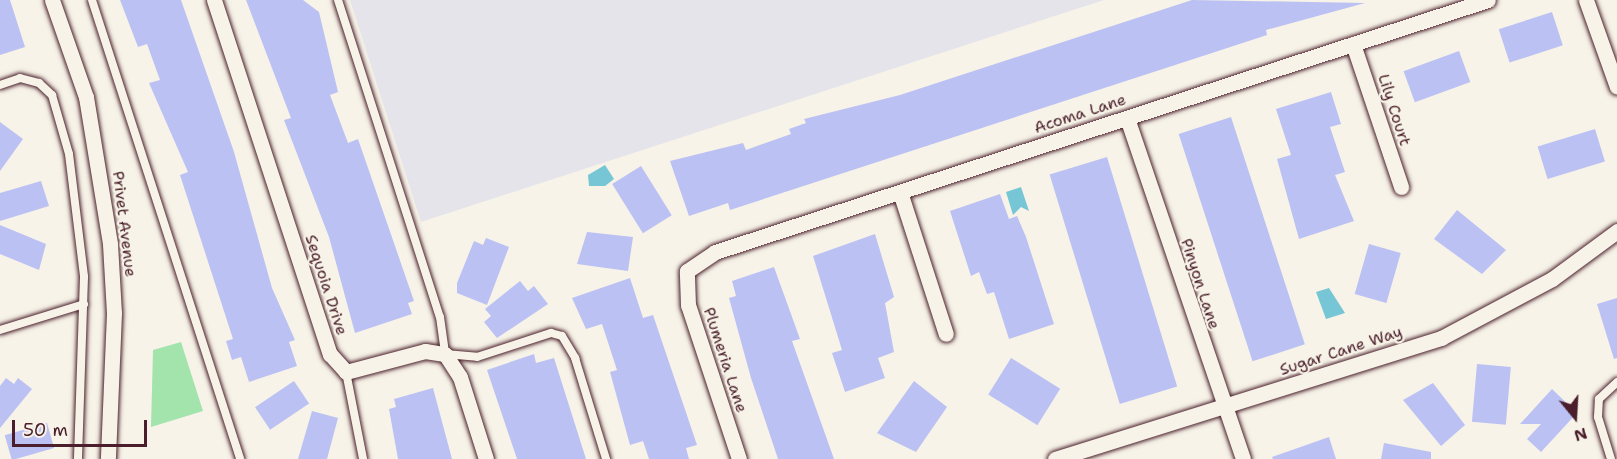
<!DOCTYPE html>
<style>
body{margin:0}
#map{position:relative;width:1617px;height:459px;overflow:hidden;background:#f7f3e8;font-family:"Shantell Sans",sans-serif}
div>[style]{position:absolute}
.built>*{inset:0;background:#e5e4eb}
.green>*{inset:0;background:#a3e4ad}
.water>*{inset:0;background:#77c6d5}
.building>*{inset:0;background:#bbc1f3;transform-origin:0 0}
.roads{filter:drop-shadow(0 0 2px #4a1f2b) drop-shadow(0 0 2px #4a1f2b)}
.lane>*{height:8px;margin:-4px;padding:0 4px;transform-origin:4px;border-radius:4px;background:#f7f3e8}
.street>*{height:15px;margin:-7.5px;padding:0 7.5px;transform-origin:7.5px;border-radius:7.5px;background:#f7f3e8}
span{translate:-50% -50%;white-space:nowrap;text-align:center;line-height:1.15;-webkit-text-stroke:4.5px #f7f3e8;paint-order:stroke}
.street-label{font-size:16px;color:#4a1f2b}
.north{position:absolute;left:1545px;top:387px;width:60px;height:60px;-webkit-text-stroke:4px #f7f3e8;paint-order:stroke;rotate:162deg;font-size:16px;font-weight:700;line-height:24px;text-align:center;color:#4a1f2b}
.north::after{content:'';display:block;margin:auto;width:21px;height:27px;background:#4a1f2b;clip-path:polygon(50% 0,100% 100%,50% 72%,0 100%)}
.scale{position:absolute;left:12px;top:420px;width:135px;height:27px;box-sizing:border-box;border:3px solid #4a1f2b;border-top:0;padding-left:8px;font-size:18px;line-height:21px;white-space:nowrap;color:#4a1f2b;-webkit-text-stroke:4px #f7f3e8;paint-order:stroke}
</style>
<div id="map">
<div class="built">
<i style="clip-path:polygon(350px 0,1104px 0,421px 222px)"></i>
</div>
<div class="green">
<i style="clip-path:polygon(181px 342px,203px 411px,151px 427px,153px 350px)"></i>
</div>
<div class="water">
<i style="clip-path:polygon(605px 165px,614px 179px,605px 186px,589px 186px,588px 175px)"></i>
<i style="clip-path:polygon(1021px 187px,1029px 211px,1021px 207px,1013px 215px,1006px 192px)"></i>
<i style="clip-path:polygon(1329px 288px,1345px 313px,1326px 319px,1316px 292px)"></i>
</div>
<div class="building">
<i style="clip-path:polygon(0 0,10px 0,25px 47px,0 55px)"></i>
<i style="clip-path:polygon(120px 0,181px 0,234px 152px,272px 288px,295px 340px,289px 342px,297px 366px,249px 382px,241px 357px,232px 360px,226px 341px,233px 339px,180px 175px,188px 172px,149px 83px,160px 80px,147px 44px,138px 47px)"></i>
<i style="clip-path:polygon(246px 0,303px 0,319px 12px,338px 92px,330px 95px,348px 143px,358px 139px,414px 301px,408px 303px,412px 314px,355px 333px,329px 237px,284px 120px,291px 118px)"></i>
<i style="clip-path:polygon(1192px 0,1365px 3px,1266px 30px,1267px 35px,1212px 53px,730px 210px,728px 203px,689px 216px,670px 161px,743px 143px,746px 150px,791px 134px,789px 129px,806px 123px,804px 119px,900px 95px)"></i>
<i style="left:1552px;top:12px;width:35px;height:56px;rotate:72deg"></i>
<i style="left:1459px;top:51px;width:33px;height:59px;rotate:70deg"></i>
<i style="clip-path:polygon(1331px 92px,1341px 124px,1330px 127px,1345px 172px,1335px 175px,1354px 221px,1299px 239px,1277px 159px,1291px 155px,1276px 109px)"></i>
<i style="left:1231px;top:117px;width:239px;height:55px;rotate:72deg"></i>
<i style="clip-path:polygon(0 122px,23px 139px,0 171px)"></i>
<i style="left:1595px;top:129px;width:34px;height:60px;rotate:73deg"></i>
<i style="left:1107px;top:157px;width:240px;height:60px;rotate:73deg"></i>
<i style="left:641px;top:166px;width:58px;height:34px;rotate:58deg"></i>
<i style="clip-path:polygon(41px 181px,49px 206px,0 221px,0 193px)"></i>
<i style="clip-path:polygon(1000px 194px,1009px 219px,1017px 216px,1026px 237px,1054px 324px,1009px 339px,994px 292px,987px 294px,979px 272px,971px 276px,950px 211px)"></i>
<i style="clip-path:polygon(1457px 210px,1506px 250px,1482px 274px,1434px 239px)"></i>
<i style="clip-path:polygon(0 225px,46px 244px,39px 270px,0 254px)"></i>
<i style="clip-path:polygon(587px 232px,633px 237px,628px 271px,577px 264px)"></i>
<i style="clip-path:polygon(875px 234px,894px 297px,885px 303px,894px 352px,878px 358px,885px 378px,845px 392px,832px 353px,842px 350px,813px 256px)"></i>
<i style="clip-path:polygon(486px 238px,509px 247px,487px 305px,457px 293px,457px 283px,474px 241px,483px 245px)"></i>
<i style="left:1369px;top:244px;width:33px;height:52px;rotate:16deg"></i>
<i style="clip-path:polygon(774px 267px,800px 339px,792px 341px,834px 459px,778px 459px,751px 378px,729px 298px,736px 296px,732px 281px)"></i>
<i style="clip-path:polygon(630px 278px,643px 318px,653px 315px,697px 445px,686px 448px,689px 459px,649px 459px,643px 441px,630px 445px,610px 372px,617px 370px,602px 324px,586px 329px,572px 298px)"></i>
<i style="clip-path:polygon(520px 281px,528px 291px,534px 286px,548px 304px,497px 338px,484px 322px,491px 316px,485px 309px)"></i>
<i style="clip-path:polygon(1617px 298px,1617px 358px,1614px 359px,1597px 304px)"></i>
<i style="clip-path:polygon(534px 354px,536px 363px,554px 358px,586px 459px,517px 459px,487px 370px)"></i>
<i style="left:1011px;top:358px;width:58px;height:43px;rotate:32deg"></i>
<i style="left:1477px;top:364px;width:34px;height:58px;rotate:5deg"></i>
<i style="clip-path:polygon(6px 378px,14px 384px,18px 378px,32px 389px,0 428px,0 386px)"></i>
<i style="left:294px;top:381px;width:27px;height:47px;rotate:56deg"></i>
<i style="clip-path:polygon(914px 381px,947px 407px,916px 452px,877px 433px)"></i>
<i style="clip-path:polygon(1433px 383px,1465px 425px,1441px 446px,1403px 400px)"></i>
<i style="clip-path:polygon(433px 388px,452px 459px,398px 459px,389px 409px,396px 407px,394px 399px)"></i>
<i style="clip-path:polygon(1552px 389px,1577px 413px,1541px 452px,1527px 439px,1541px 424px,1520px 424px)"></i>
<i style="clip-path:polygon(312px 411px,338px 418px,327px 459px,298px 459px)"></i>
<i style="left:47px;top:423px;width:26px;height:44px;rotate:74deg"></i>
<i style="clip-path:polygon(1329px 437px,1336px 459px,1273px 459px,1272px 457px)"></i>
<i style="clip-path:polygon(1384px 443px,1431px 452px,1431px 459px,1381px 459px)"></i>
</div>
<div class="roads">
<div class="lane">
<i style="left:92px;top:0;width:482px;rotate:72.1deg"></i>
<i style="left:338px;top:0;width:333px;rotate:72.2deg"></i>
<i style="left:440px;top:317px;width:37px;rotate:82deg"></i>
<i style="left:445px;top:354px;width:32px;rotate:5deg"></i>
<i style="left:477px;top:357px;width:78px;rotate:-18deg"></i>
<i style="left:551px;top:333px;width:11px;rotate:15deg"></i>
<i style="left:562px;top:336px;width:26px;rotate:59deg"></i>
<i style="left:575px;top:358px;width:106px;rotate:72.9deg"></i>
<i style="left:0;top:85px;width:21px;rotate:-19deg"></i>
<i style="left:20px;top:78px;width:20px;rotate:15deg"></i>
<i style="left:39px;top:83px;width:18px;rotate:43deg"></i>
<i style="left:52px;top:95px;width:61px;rotate:73.9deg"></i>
<i style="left:69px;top:154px;width:124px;rotate:83deg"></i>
<i style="left:84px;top:277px;width:182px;rotate:91.9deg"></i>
<i style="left:0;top:330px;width:88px;rotate:-17.2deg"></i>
<i style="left:346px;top:372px;width:89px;rotate:78.9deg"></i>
<i style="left:1611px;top:459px;width:44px;rotate:-107.2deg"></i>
<i style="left:1598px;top:417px;width:18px;rotate:-87deg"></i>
<i style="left:1599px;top:399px;width:25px;rotate:-43deg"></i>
</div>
<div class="street">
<i style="left:52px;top:0;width:103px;rotate:70.7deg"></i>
<i style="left:86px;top:97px;width:149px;rotate:80.7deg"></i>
<i style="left:110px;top:244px;width:69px;rotate:86.7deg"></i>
<i style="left:114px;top:313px;width:146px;rotate:92.4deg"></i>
<i style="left:214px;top:0;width:373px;rotate:71.9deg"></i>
<i style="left:330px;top:354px;width:24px;rotate:48deg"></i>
<i style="left:346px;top:372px;width:82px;rotate:-14.9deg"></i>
<i style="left:425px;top:351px;width:20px;rotate:9deg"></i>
<i style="left:445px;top:354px;width:27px;rotate:57deg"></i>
<i style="left:460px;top:377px;width:86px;rotate:72.4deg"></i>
<i style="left:1586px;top:0;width:92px;rotate:70.4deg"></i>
<i style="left:1353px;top:44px;width:151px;rotate:71.4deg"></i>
<i style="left:1127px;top:118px;width:360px;rotate:71.2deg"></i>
<i style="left:900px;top:192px;width:149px;rotate:72.1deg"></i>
<i style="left:739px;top:459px;width:162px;rotate:-108.3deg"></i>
<i style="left:688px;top:305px;width:34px;rotate:-92deg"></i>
<i style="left:687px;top:271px;width:34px;rotate:-34deg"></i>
<i style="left:715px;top:252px;width:813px;rotate:-18.06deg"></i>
<i style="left:1055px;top:459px;width:405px;rotate:-17.4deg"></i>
<i style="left:1441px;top:338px;width:126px;rotate:-28deg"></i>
<i style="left:1552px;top:279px;width:81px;rotate:-36.4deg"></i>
</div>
</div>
<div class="street-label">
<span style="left:1394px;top:110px;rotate:72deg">Lily Court</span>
<span style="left:1080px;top:114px;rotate:-18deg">Acoma Lane</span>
<span style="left:124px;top:224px;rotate:83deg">Privet Avenue</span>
<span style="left:1200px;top:284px;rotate:72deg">Pinyon Lane</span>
<span style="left:326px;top:285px;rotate:72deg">Sequoia Drive</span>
<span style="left:1341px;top:351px;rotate:-18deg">Sugar Cane Way</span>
<span style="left:725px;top:360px;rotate:72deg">Plumeria Lane</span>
</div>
<div class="north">N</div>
<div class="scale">50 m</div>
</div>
